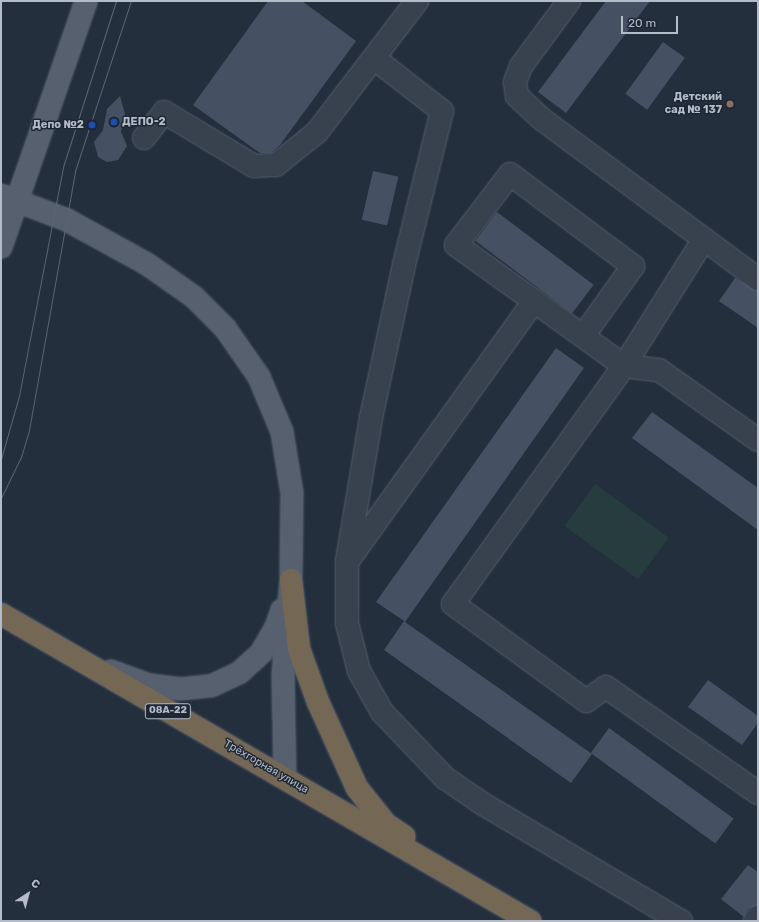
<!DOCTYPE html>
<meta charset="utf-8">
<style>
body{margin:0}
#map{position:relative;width:759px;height:922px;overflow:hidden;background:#242f3e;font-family:Rubik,sans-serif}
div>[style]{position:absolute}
.green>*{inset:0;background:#263c3f;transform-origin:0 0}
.building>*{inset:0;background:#455162;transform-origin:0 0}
.roads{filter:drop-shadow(0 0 1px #565f6c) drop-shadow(0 0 1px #565f6c)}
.minor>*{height:22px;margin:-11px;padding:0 11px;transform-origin:11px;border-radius:11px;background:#38414e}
.major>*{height:22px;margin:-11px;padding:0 11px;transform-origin:11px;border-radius:11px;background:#56606e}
.highway>*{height:22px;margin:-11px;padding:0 11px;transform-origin:11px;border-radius:11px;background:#746855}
.tram>*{height:1px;margin:-0.5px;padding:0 0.5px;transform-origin:0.5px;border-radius:0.5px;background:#5a6575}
.dots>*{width:11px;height:11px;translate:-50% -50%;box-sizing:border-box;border:2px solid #1d2633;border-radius:50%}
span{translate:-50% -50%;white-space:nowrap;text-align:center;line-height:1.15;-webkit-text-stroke:3px #1d2633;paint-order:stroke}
.shield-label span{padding:1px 3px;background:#1d2633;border:1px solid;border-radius:3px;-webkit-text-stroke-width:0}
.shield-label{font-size:10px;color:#b4bcc9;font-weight:700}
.poi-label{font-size:11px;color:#b4bcc9;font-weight:700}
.right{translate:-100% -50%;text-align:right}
.left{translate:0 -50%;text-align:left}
.street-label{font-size:11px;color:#b4bcc9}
.frame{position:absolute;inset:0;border:2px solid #b4bcc9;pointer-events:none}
.north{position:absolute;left:8px;top:874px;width:40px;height:40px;-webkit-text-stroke:3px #1d2633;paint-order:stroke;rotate:36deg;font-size:11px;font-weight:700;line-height:16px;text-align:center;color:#b4bcc9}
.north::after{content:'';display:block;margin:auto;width:14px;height:18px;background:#b4bcc9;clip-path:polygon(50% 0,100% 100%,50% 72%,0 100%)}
.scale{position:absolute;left:621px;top:16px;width:57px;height:18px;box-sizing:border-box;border:2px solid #b4bcc9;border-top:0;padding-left:5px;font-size:12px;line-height:14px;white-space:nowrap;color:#b4bcc9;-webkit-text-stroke:3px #1d2633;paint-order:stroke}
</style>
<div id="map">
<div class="green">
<i style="left:595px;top:484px;width:91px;height:52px;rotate:36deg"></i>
</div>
<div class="building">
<i style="clip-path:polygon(268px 1px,302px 1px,356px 41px,280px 145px,271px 153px,260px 153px,193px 105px)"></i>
<i style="clip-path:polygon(606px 1px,650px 1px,566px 113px,538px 92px)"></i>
<i style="left:663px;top:42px;width:27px;height:64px;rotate:36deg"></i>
<i style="clip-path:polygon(120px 96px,125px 114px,121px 132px,127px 146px,118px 160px,107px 162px,98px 157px,94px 142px,103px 130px,107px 109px)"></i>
<i style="left:373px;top:171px;width:26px;height:50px;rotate:13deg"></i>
<i style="left:497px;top:212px;width:121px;height:36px;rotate:37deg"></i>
<i style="clip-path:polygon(735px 278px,758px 291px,758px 328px,719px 301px)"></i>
<i style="clip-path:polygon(556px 348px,584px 368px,405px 622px,592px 754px,571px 783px,384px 650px,404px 621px,376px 602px)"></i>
<i style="clip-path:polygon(652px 412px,758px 488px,758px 530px,632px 438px)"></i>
<i style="clip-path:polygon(708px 680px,758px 716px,758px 723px,742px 745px,688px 707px)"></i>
<i style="left:609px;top:728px;width:154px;height:31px;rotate:36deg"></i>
<i style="clip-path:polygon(748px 865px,758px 872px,758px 905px,748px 909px,744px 917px,721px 899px)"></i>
</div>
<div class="roads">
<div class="minor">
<i style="left:569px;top:1px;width:81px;rotate:126.4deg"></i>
<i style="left:521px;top:66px;width:17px;rotate:111deg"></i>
<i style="left:515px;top:82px;width:14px;rotate:82deg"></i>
<i style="left:517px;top:96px;width:35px;rotate:43deg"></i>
<i style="left:543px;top:120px;width:267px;rotate:36.5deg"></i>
<i style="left:375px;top:59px;width:85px;rotate:37.8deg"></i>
<i style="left:442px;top:111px;width:159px;rotate:103.9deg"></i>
<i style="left:404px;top:265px;width:157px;rotate:102.2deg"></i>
<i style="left:371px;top:418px;width:146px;rotate:99.5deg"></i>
<i style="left:347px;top:562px;width:61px;rotate:90deg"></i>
<i style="left:347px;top:623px;width:49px;rotate:76deg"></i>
<i style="left:359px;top:671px;width:47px;rotate:60.7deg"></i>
<i style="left:382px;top:712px;width:91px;rotate:46.3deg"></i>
<i style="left:445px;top:778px;width:46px;rotate:34.4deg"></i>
<i style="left:483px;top:804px;width:230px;rotate:30.6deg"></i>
<i style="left:144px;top:138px;width:33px;rotate:-52deg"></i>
<i style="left:164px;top:112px;width:105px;rotate:31deg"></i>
<i style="left:254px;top:166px;width:22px;rotate:-3deg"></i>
<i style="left:276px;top:165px;width:53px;rotate:-38.8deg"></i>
<i style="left:317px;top:132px;width:165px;rotate:-52.6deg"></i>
<i style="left:704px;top:239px;width:150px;rotate:122.2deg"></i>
<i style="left:624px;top:366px;width:293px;rotate:125.7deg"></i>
<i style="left:453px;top:604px;width:165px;rotate:36.1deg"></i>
<i style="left:586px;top:701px;width:24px;rotate:-35deg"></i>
<i style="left:606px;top:687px;width:185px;rotate:34.9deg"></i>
<i style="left:534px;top:301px;width:96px;rotate:-144.3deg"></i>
<i style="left:456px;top:245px;width:89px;rotate:-52.7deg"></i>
<i style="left:510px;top:174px;width:154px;rotate:36.8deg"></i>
<i style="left:633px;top:266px;width:86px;rotate:125.5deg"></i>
<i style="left:350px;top:558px;width:316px;rotate:-54.4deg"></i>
<i style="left:534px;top:301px;width:111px;rotate:35.8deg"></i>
<i style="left:624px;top:366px;width:35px;rotate:7deg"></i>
<i style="left:659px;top:370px;width:121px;rotate:35.3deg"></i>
<i style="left:755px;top:921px;width:5px;rotate:-53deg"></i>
</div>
<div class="major">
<i style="left:1px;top:195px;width:71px;rotate:20.7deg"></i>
<i style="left:67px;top:220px;width:91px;rotate:28.8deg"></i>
<i style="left:147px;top:264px;width:57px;rotate:35.1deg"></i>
<i style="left:194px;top:297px;width:44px;rotate:45deg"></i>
<i style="left:225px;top:328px;width:60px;rotate:55.2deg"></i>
<i style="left:259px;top:377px;width:60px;rotate:67.3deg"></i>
<i style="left:282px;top:432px;width:62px;rotate:80.7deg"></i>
<i style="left:292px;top:493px;width:87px;rotate:90.7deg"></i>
<i style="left:291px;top:580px;width:95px;rotate:94.8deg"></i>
<i style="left:283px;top:675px;width:103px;rotate:88.9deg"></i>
<i style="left:1px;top:247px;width:260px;rotate:-70.9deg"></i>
<i style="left:111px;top:671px;width:40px;rotate:20.2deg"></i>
<i style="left:149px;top:685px;width:31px;rotate:7deg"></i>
<i style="left:180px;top:689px;width:31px;rotate:-6deg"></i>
<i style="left:211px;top:686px;width:31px;rotate:-25deg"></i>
<i style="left:239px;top:673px;width:30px;rotate:-42deg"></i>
<i style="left:261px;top:653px;width:30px;rotate:-60deg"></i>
<i style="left:276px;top:627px;width:18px;rotate:-71deg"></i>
</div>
<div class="highway">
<i style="left:291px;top:580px;width:69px;rotate:83.4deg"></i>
<i style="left:299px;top:649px;width:56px;rotate:70.3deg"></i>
<i style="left:318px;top:702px;width:94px;rotate:65.6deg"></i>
<i style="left:357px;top:788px;width:46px;rotate:51.1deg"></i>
<i style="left:386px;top:824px;width:22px;rotate:34deg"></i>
<i style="left:1px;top:614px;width:612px;rotate:30.13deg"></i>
</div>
</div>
<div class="tram">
<i style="left:1px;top:459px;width:66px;rotate:-74.1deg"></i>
<i style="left:19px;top:396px;width:233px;rotate:-79.1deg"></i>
<i style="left:63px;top:167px;width:174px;rotate:-72.3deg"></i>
<i style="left:1px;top:498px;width:46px;rotate:-64deg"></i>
<i style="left:21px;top:457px;width:28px;rotate:-73deg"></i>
<i style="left:29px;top:430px;width:263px;rotate:-79.9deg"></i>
<i style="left:75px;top:171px;width:179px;rotate:-71.8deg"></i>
</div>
<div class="dots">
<i style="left:730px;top:104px;background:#8d6e63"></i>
<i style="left:114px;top:122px;background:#1a4fb4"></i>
<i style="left:92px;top:125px;background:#1a4fb4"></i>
</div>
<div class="shield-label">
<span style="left:168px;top:711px">08А-22</span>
</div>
<div class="poi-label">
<span class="right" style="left:722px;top:104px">Детский<br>сад № 137</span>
<span class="left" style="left:122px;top:122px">ДЕПО-2</span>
<span class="right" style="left:84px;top:125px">Депо №2</span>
</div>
<div class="street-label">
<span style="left:266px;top:767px;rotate:30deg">Трёхгорная улица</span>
</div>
<div class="frame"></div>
<div class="north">С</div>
<div class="scale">20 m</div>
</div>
